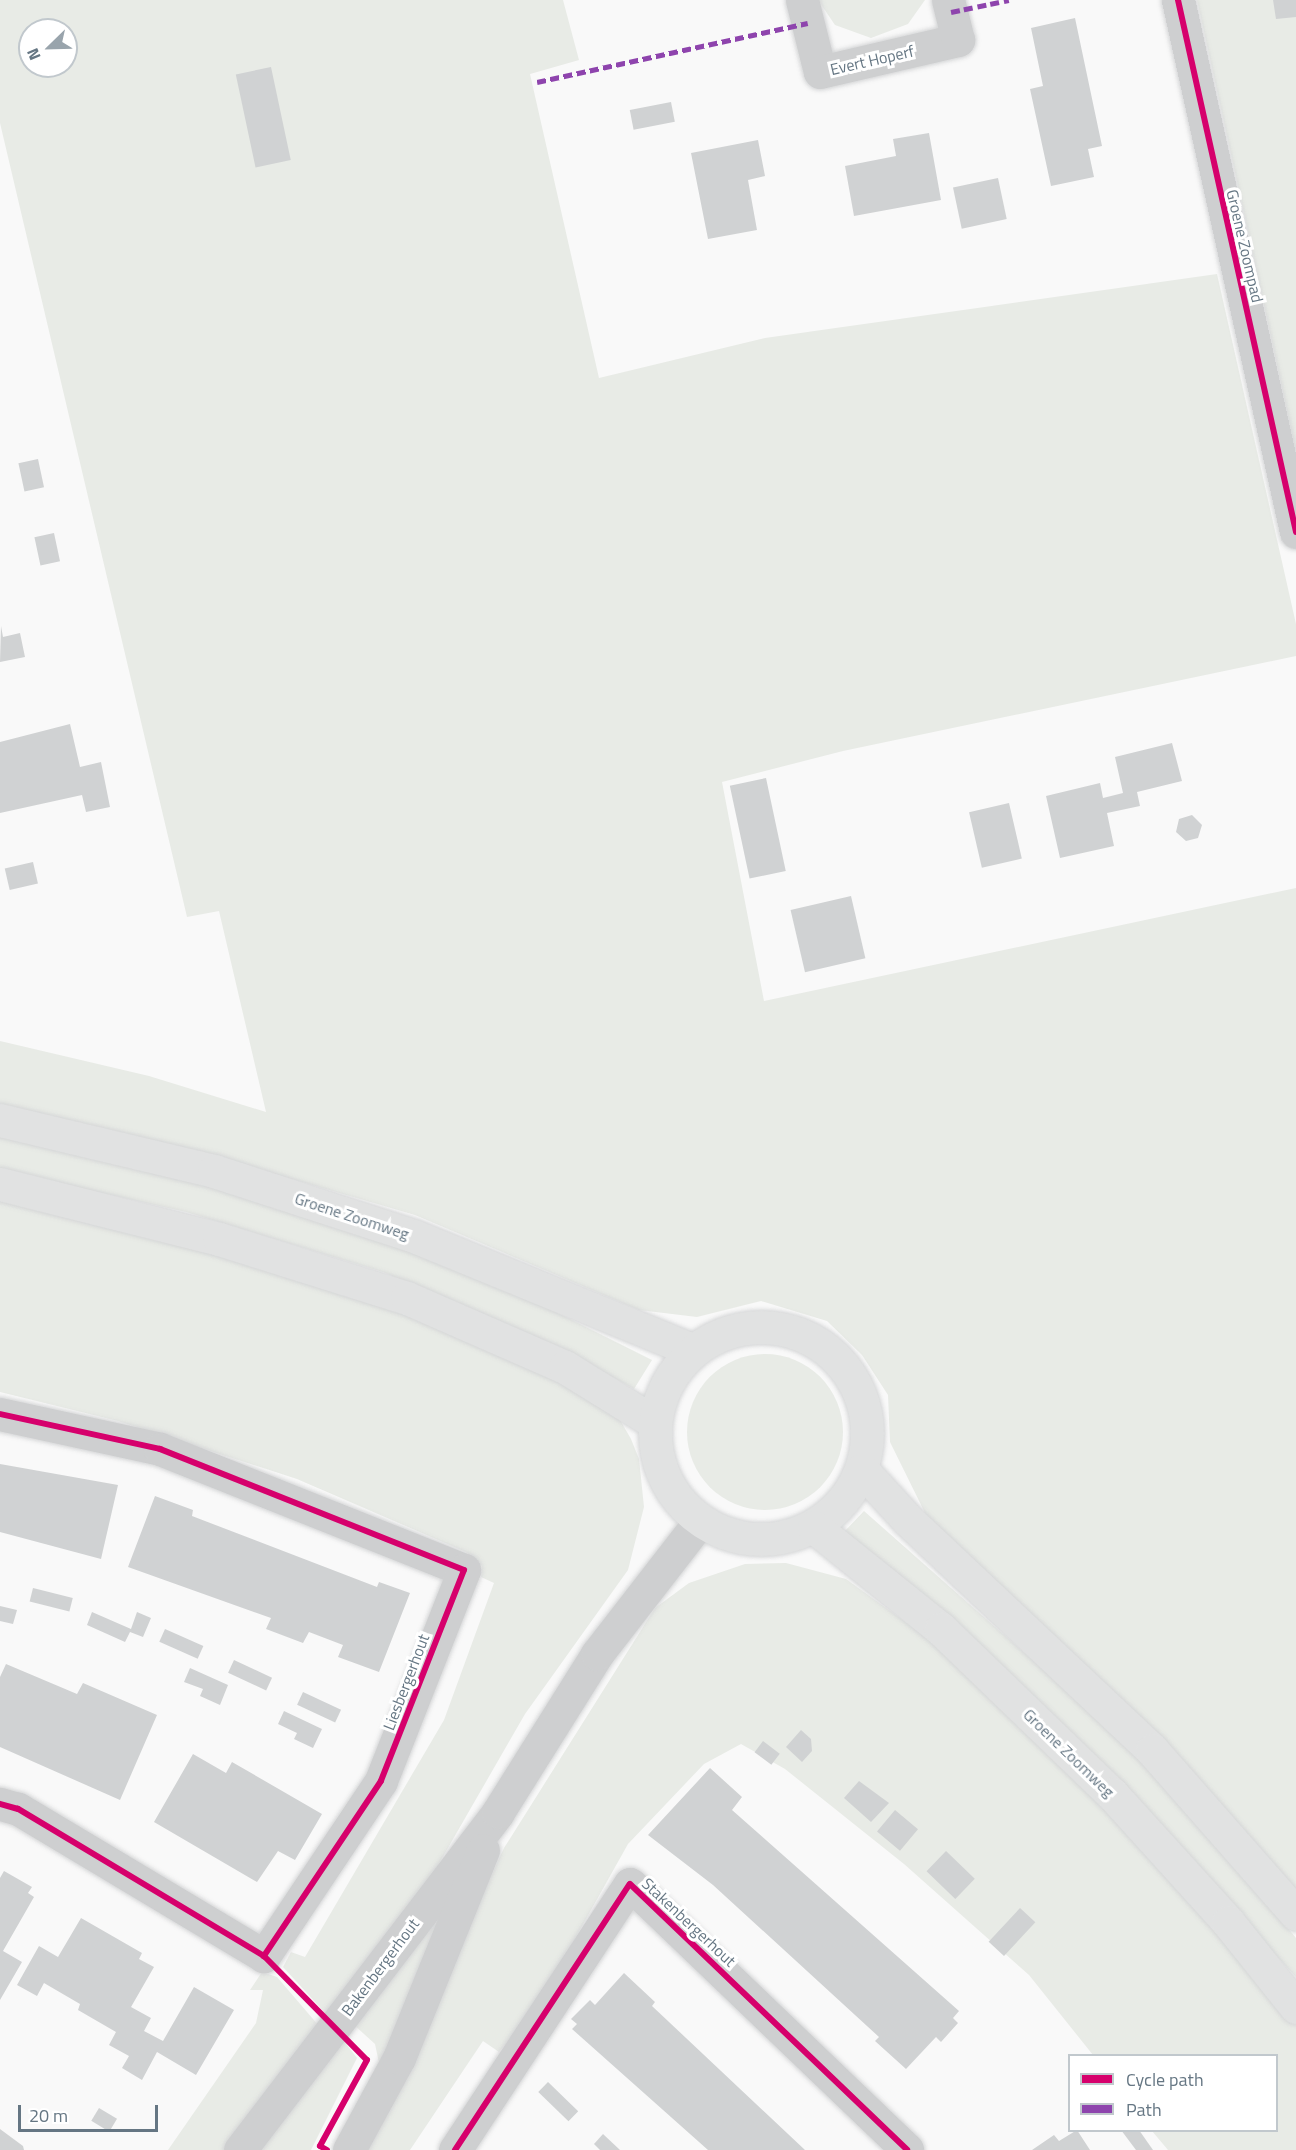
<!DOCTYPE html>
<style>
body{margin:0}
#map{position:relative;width:1296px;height:2150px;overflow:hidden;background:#f9f9f9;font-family:"Titillium Web",sans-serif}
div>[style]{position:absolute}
.green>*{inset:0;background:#e8ebe6}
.round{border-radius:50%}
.building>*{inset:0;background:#d0d2d3;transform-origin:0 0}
.roads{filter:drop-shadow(0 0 2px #d5d6d7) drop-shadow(0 0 2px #d5d6d7)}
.street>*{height:33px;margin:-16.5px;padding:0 16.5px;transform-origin:16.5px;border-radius:16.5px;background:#cecfd0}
.secondary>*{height:33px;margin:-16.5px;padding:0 16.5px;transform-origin:16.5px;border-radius:16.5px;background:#e1e2e2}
.secondary>.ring{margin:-16.5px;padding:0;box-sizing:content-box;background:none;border:33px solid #e1e2e2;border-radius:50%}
.quiet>*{height:4.5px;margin-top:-2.25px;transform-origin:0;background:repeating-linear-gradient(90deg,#8e44ad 0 9px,transparent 0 13.5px)}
.cycleway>*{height:6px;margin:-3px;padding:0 3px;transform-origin:3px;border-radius:3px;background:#d6006c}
span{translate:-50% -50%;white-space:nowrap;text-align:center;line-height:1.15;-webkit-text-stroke:6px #fff;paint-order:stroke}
.street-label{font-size:16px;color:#657683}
.legend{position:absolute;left:1068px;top:2054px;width:210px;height:78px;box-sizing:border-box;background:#fff;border:2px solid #c1c8cd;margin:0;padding:8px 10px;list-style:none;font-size:18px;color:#657683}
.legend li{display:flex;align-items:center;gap:12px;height:30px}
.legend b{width:30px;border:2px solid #c1c8cd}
.north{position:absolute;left:18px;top:18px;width:60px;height:60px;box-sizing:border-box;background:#fff;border:2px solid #c1c8cd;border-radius:50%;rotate:247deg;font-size:16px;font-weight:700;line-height:24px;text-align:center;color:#657683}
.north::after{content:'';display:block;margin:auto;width:21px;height:27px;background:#99a4ac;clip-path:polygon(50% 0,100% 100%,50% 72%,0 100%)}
.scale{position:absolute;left:18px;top:2105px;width:140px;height:27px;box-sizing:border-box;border:3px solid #657683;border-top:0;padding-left:8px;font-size:18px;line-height:21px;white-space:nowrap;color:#657683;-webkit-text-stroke:4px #fff;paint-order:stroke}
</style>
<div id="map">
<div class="green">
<i style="clip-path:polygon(evenodd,0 0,563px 0,579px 60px,530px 74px,599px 378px,765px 338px,1217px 274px,1296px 624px,1296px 656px,843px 751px,722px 782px,764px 1001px,1296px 888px,1296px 1901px,927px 1517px,890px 1442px,888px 1395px,862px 1355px,827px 1321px,761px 1301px,697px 1317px,639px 1310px,415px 1215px,230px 1161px,0 1104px,0 1041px,149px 1076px,266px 1112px,219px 911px,187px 917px,0 123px,0 0,30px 30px,66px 30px,66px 66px,30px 66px,30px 30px)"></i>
<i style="clip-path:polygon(818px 0,925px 0,908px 24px,871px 38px,835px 25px)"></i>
<i style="clip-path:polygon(1197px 0,1296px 0,1296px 453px,1251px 245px)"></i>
<i style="clip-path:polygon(0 1137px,208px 1184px,407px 1249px,538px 1303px,652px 1360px,634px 1389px,562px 1349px,383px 1272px,186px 1212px,0 1170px)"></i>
<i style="clip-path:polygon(0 1200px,165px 1238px,311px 1280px,471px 1339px,565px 1380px,616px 1413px,631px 1439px,639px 1459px,644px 1507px,628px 1570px,525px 1714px,426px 1886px,328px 2016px,283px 1967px,291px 1952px,305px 1957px,444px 1720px,494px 1583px,481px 1577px,482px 1566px,466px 1552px,297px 1479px,118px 1421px,0 1392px)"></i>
<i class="round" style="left:687px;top:1354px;width:156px;height:156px"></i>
<i style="clip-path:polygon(864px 1511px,1098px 1718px,1216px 1840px,1296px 1938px,1296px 1977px,1071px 1735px,843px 1533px)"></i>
<i style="clip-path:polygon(786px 1563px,846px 1579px,933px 1642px,1116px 1815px,1262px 1981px,1296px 2024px,1296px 2150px,1168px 2150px,1152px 2131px,1276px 2130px,1276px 2056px,1093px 2055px,1029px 1975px,904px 1864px,785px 1769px,741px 1744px,704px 1764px,628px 1844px,536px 2008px,499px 2052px,483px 2041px,410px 2150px,368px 2150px,368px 2141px,504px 1848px,655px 1608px,689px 1583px,745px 1564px)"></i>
<i style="clip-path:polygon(458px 1878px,401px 2029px,379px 2063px,375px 2044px,353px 2024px)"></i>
<i style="clip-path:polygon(262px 1972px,277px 1977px,319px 2026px,228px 2150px,168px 2150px,256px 2023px,263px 1990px,250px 1990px)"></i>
<i style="clip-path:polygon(343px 2040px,357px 2058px,311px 2150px,254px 2150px)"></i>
</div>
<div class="building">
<i style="clip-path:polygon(1273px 0,1296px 0,1296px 17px,1276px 19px)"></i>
<i style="clip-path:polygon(1075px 18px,1102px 146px,1088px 149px,1094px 177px,1051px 186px,1030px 89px,1043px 86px,1031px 28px)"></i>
<i style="left:271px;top:67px;width:95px;height:36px;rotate:78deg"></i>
<i style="left:671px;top:102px;width:20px;height:42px;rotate:79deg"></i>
<i style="clip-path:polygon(929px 133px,941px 200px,854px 216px,845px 166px,896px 156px,893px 139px)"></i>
<i style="clip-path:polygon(758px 140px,765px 176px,748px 180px,757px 230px,708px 239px,691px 153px)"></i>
<i style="left:998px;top:178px;width:42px;height:46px;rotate:78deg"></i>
<i style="left:38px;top:459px;width:29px;height:20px;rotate:78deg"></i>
<i style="left:54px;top:533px;width:29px;height:20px;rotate:78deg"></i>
<i style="clip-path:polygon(1px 626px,3px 637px,20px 633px,25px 657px,0 662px)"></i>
<i style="clip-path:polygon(70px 724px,80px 767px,101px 762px,110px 807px,86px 812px,82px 795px,0 813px,0 742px)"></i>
<i style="clip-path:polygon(1172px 743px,1182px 781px,1137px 792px,1140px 806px,1107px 813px,1114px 846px,1060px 858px,1046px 796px,1100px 783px,1103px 798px,1123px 793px,1115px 757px)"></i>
<i style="left:766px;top:778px;width:95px;height:37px;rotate:78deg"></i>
<i style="left:1009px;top:803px;width:57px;height:41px;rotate:77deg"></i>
<i style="clip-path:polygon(1192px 815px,1202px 825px,1198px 838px,1186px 841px,1176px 832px,1179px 819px)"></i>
<i style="left:33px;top:862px;width:22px;height:29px;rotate:77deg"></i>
<i style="left:851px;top:896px;width:64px;height:62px;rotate:77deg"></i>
<i style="clip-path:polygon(0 1464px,118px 1485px,101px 1559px,0 1532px)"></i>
<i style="clip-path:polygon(155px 1496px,193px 1510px,192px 1516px,377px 1587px,379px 1582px,410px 1593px,379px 1672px,338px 1657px,343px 1645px,309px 1632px,303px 1643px,266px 1629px,271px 1618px,128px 1567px)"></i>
<i style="left:33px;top:1588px;width:41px;height:14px;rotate:14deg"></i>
<i style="clip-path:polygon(0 1606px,17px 1610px,13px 1624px,0 1621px)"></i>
<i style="clip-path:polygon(92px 1612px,131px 1629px,137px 1612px,151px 1618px,143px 1637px,130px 1632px,125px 1642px,87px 1625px)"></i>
<i style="left:165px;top:1629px;width:42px;height:14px;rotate:24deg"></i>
<i style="left:234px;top:1660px;width:42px;height:14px;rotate:25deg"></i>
<i style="clip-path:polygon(6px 1664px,77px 1694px,83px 1683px,157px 1715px,120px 1800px,0 1747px,0 1677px)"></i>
<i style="clip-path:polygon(190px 1668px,228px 1685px,220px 1705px,200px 1696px,203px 1689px,184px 1682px)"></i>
<i style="left:303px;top:1692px;width:42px;height:14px;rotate:25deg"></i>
<i style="clip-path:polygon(284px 1711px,322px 1729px,313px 1748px,294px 1739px,297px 1733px,278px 1724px)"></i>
<i style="clip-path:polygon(801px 1730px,811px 1739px,812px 1751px,802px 1762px,786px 1747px)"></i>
<i style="left:763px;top:1741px;width:21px;height:14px;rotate:37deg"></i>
<i style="clip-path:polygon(193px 1754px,226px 1773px,232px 1762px,322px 1814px,295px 1860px,278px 1851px,257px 1882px,154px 1822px)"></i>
<i style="clip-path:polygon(710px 1768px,742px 1797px,732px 1810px,959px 2011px,953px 2018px,958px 2023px,941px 2042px,936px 2037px,906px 2069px,875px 2041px,879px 2037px,713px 1885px,648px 1835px)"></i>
<i style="clip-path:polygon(859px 1781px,889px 1803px,871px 1822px,844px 1798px)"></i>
<i style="left:895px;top:1810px;width:30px;height:28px;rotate:40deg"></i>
<i style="left:946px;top:1851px;width:40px;height:28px;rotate:44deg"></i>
<i style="clip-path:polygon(4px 1871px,32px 1887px,28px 1893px,34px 1897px,3px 1951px,22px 1962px,0 2000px,0 1878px)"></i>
<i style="left:1020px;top:1908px;width:21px;height:46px;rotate:43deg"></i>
<i style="clip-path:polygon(81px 1918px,142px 1953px,139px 1959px,154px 1967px,131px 2007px,151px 2018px,144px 2031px,163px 2041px,194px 1987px,234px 2010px,196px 2075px,157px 2052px,142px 2080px,122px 2068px,129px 2056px,109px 2045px,116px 2032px,78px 2010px,80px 2004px,44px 1983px,37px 1996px,17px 1985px,39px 1946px,58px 1957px)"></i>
<i style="clip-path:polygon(624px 1973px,655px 2002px,652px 2006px,805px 2150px,708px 2150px,572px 2029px,577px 2024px,571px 2019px,590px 2000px,595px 2005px)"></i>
<i style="left:548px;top:2082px;width:42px;height:14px;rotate:44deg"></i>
<i style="left:99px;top:2108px;width:21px;height:15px;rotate:31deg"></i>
<i style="clip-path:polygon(0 2129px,23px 2146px,24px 2150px,0 2150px)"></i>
<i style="clip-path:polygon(1077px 2130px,1090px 2150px,1032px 2150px,1054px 2135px,1059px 2141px)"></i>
<i style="clip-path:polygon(1121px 2130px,1139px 2130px,1153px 2150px,1136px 2150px)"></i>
<i style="clip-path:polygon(603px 2134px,620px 2150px,600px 2150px,594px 2144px)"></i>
</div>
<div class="roads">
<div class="street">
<i style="left:802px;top:0;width:74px;rotate:76deg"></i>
<i style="left:820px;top:72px;width:142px;rotate:-13.1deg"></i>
<i style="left:958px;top:40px;width:41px;rotate:-104deg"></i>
<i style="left:1178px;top:0;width:545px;rotate:77.49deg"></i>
<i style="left:0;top:1414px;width:164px;rotate:12.3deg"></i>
<i style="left:160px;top:1449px;width:327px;rotate:21.7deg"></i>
<i style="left:464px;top:1570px;width:227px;rotate:111.5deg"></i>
<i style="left:381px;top:1781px;width:211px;rotate:123.8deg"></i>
<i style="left:264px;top:1956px;width:287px;rotate:-149.1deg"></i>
<i style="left:18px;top:1809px;width:19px;rotate:-164deg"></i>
<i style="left:240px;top:2150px;width:425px;rotate:-52.6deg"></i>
<i style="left:498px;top:1812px;width:186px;rotate:-57.9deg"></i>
<i style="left:597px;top:1654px;width:168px;rotate:-52.2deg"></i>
<i style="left:349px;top:2150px;width:105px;rotate:-61.5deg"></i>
<i style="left:399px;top:2058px;width:224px;rotate:-68deg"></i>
<i style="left:455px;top:2150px;width:318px;rotate:-56.7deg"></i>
<i style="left:630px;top:1884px;width:384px;rotate:43.8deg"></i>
</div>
<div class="secondary">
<i style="left:0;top:1120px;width:220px;rotate:13.4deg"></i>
<i style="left:214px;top:1171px;width:210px;rotate:18deg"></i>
<i style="left:414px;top:1236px;width:300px;rotate:22.3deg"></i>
<i style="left:0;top:1184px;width:226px;rotate:14.1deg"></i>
<i style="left:219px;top:1239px;width:197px;rotate:17.4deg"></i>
<i style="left:407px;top:1298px;width:172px;rotate:23.6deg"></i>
<i style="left:565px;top:1367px;width:105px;rotate:31.7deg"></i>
<i class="ring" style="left:655px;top:1327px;width:179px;height:179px"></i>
<i style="left:862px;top:1470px;width:68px;rotate:47.4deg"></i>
<i style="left:908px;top:1520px;width:335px;rotate:43.3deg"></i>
<i style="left:1152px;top:1750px;width:218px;rotate:48.7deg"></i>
<i style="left:814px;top:1527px;width:163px;rotate:38.8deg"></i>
<i style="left:941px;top:1629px;width:238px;rotate:44deg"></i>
<i style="left:1112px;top:1794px;width:173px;rotate:47.8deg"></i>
<i style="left:1228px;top:1922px;width:109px;rotate:51.3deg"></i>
</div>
</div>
<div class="quiet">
<i style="left:951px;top:12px;width:59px;rotate:-11.7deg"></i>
<i style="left:537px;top:82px;width:277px;rotate:-12.3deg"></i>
</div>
<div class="cycleway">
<i style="left:1178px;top:0;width:545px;rotate:77.49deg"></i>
<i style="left:0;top:1414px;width:164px;rotate:12.3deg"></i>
<i style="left:160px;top:1449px;width:327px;rotate:21.7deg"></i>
<i style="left:464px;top:1570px;width:227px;rotate:111.5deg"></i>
<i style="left:381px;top:1781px;width:211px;rotate:123.8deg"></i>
<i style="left:264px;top:1956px;width:287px;rotate:-149.1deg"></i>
<i style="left:18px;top:1809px;width:19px;rotate:-164deg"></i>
<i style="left:264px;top:1956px;width:146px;rotate:45.3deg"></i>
<i style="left:367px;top:2060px;width:98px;rotate:118.7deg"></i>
<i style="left:320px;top:2146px;width:8px;rotate:30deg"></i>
<i style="left:455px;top:2150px;width:318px;rotate:-56.7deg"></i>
<i style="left:630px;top:1884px;width:384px;rotate:43.8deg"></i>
</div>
<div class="street-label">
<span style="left:872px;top:60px;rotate:-13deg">Evert Hoperf</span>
<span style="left:1245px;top:246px;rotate:77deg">Groene Zoompad</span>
<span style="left:352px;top:1216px;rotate:18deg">Groene Zoomweg</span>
<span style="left:406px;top:1682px;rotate:-69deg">Liesbergerhout</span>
<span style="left:1069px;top:1753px;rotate:44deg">Groene Zoomweg</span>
<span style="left:689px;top:1922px;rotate:43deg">Stakenbergerhout</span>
<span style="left:380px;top:1967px;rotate:-53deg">Bakenbergerhout</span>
</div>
<ul class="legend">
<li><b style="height:8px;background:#d6006c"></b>Cycle path</li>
<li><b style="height:8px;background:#8e44ad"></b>Path</li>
</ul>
<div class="north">N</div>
<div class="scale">20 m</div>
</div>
